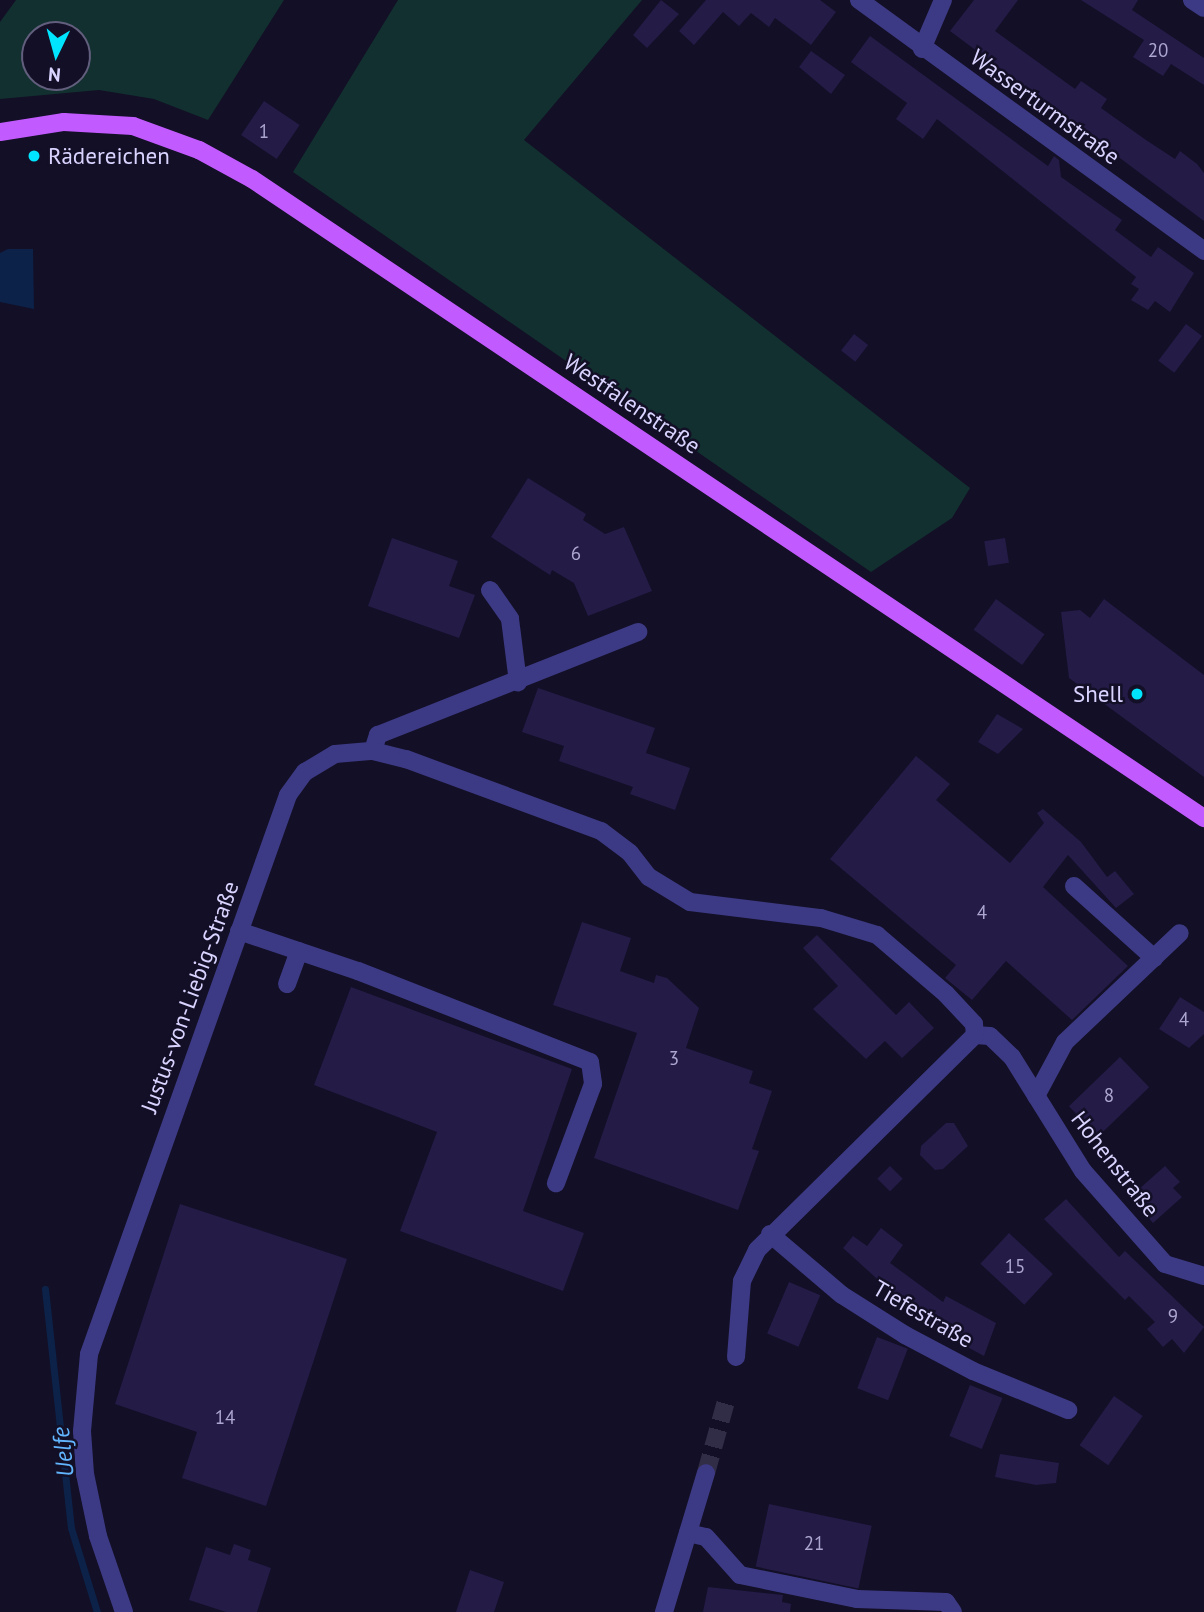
<!DOCTYPE html>
<meta charset="utf-8">
<style>
body{margin:0}
#map{position:relative;width:1204px;height:1612px;overflow:hidden;background:#130f26;font-family:"PT Sans",sans-serif}
div>[style]{position:absolute}
.green>*{inset:0;background:#12302f}
.water>*{inset:0;background:#0c2248}
.stream>*{height:7px;margin:-3.5px;padding:0 3.5px;transform-origin:3.5px;border-radius:3.5px;background:#0c2248}
.building>*{inset:0;background:#241b47;transform-origin:0 0}
.minor-tunnel>*{height:18px;margin-top:-9px;transform-origin:0;background:repeating-linear-gradient(90deg,#312d47 0 18px,transparent 0 27px)}
.minor>*{height:18px;margin:-9px;padding:0 9px;transform-origin:9px;border-radius:9px;background:#3d3a85}
.major>*{height:18px;margin:-9px;padding:0 9px;transform-origin:9px;border-radius:9px;background:#c25bff}
.dots>*{width:19px;height:19px;translate:-50% -50%;box-sizing:border-box;border:4px solid #130f26;border-radius:50%}
span{translate:-50% -50%;white-space:nowrap;text-align:center;line-height:1.15;-webkit-text-stroke:5px #130f26;paint-order:stroke}
.number-label{font-size:19px;color:#aca6d1}
.number-label span{-webkit-text-stroke-width:0}
.street-label{font-size:23px;color:#d9d4ff}
.poi-label{font-size:23px;color:#d9d4ff}
.left{translate:0 -50%;text-align:left}
.right{translate:-100% -50%;text-align:right}
.water-label{font-size:24px;color:#62b6ff;font-style:italic}
.north{position:absolute;left:21px;top:21px;width:70px;height:70px;box-sizing:border-box;background:#130f26;border:2px solid #625e7d;border-radius:50%;rotate:185deg;font-size:19px;font-weight:700;line-height:28px;text-align:center;color:#d9d4ff}
.north::after{content:'';display:block;margin:auto;width:24px;height:32px;background:#00e5ff;clip-path:polygon(50% 0,100% 100%,50% 72%,0 100%)}
</style>
<div id="map">
<div class="green">
<i style="clip-path:polygon(evenodd,16px 0,284px 0,208px 120px,154px 99px,99px 90px,0 99px,0 22px,16px 0,35px 35px,77px 35px,77px 77px,35px 77px,35px 35px)"></i>
<i style="clip-path:polygon(398px 0,642px 0,524px 140px,970px 488px,952px 518px,871px 572px,293px 172px)"></i>
</div>
<div class="water">
<i style="clip-path:polygon(8px 249px,33px 249px,34px 309px,0 302px,0 253px)"></i>
</div>
<div class="stream">
<i style="left:45px;top:1289px;width:240px;rotate:83.8deg"></i>
<i style="left:71px;top:1528px;width:88px;rotate:72.8deg"></i>
</div>
<div class="building">
<i style="clip-path:polygon(661px 0,679px 14px,647px 48px,633px 35px)"></i>
<i style="clip-path:polygon(706px 0,820px 0,836px 12px,811px 45px,775px 18px,769px 27px,751px 13px,739px 26px,723px 12px,694px 45px,679px 31px)"></i>
<i style="clip-path:polygon(974px 0,1018px 0,995px 31px,1075px 89px,1081px 81px,1107px 99px,1101px 108px,1146px 140px,1175px 159px,1180px 151px,1197px 164px,1204px 173px,1204px 221px,950px 31px)"></i>
<i style="clip-path:polygon(1081px 0,1138px 0,1132px 10px,1204px 58px,1204px 85px,1171px 64px,1163px 76px,1133px 57px,1144px 40px)"></i>
<i style="clip-path:polygon(870px 36px,1048px 166px,1054px 156px,1059px 160px,1061px 177px,1122px 220px,1115px 230px,1151px 257px,1158px 247px,1194px 273px,1170px 312px,1155px 301px,1148px 310px,1131px 300px,1139px 289px,1131px 284px,1136px 277px,937px 119px,923px 139px,896px 119px,907px 103px,851px 62px)"></i>
<i style="clip-path:polygon(811px 51px,845px 75px,831px 94px,799px 67px)"></i>
<i style="left:264px;top:101px;width:43px;height:41px;rotate:34deg"></i>
<i style="left:1186px;top:324px;width:20px;height:46px;rotate:37deg"></i>
<i style="left:854px;top:334px;width:18px;height:21px;rotate:38deg"></i>
<i style="clip-path:polygon(528px 478px,586px 514px,583px 520px,605px 534px,624px 527px,652px 591px,588px 616px,574px 583px,552px 570px,550px 575px,491px 537px)"></i>
<i style="clip-path:polygon(392px 538px,458px 561px,449px 586px,475px 595px,459px 638px,368px 606px)"></i>
<i style="left:1005px;top:538px;width:25px;height:21px;rotate:81deg"></i>
<i style="left:996px;top:599px;width:60px;height:38px;rotate:36deg"></i>
<i style="clip-path:polygon(1104px 599px,1204px 675px,1204px 777px,1069px 678px,1061px 612px,1080px 610px,1090px 618px)"></i>
<i style="clip-path:polygon(538px 688px,655px 728px,646px 753px,690px 768px,675px 810px,630px 794px,633px 787px,559px 761px,564px 746px,522px 732px)"></i>
<i style="clip-path:polygon(997px 714px,1023px 729px,998px 754px,978px 742px)"></i>
<i style="clip-path:polygon(916px 756px,950px 784px,936px 800px,1010px 863px,1044px 823px,1037px 813px,1043px 809px,1081px 842px,1107px 877px,1115px 871px,1134px 894px,1116px 908px,1068px 855px,1043px 887px,1128px 966px,1072px 1020px,1006px 961px,972px 1000px,945px 978px,956px 965px,830px 859px)"></i>
<i style="clip-path:polygon(582px 922px,631px 938px,620px 971px,654px 983px,656px 975px,667px 978px,699px 1008px,686px 1048px,753px 1071px,749px 1083px,772px 1091px,752px 1149px,759px 1151px,738px 1210px,594px 1158px,637px 1033px,553px 1005px)"></i>
<i style="clip-path:polygon(817px 935px,896px 1015px,909px 1002px,934px 1028px,902px 1058px,885px 1041px,866px 1059px,813px 1009px,838px 986px,803px 948px)"></i>
<i style="clip-path:polygon(351px 987px,572px 1069px,523px 1211px,584px 1233px,563px 1291px,400px 1231px,437px 1132px,314px 1085px)"></i>
<i style="clip-path:polygon(1180px 997px,1204px 1012px,1204px 1034px,1189px 1048px,1159px 1029px)"></i>
<i style="left:1120px;top:1057px;width:42px;height:71px;rotate:46deg"></i>
<i style="clip-path:polygon(946px 1123px,954px 1123px,968px 1146px,943px 1169px,935px 1170px,920px 1155px,921px 1146px)"></i>
<i style="left:890px;top:1166px;width:18px;height:18px;rotate:45deg"></i>
<i style="clip-path:polygon(1165px 1166px,1180px 1182px,1173px 1188px,1182px 1197px,1153px 1223px,1130px 1197px)"></i>
<i style="clip-path:polygon(1066px 1199px,1119px 1257px,1125px 1251px,1204px 1327px,1184px 1353px,1172px 1339px,1163px 1347px,1147px 1329px,1155px 1322px,1129px 1296px,1125px 1300px,1044px 1219px)"></i>
<i style="clip-path:polygon(180px 1204px,347px 1259px,266px 1506px,182px 1478px,197px 1432px,115px 1404px)"></i>
<i style="clip-path:polygon(881px 1228px,903px 1245px,890px 1263px,943px 1302px,946px 1296px,996px 1323px,984px 1356px,930px 1327px,843px 1248px,853px 1236px,867px 1246px)"></i>
<i style="left:1009px;top:1233px;width:60px;height:42px;rotate:43deg"></i>
<i style="left:789px;top:1282px;width:34px;height:56px;rotate:23deg"></i>
<i style="left:877px;top:1337px;width:33px;height:55px;rotate:21deg"></i>
<i style="left:970px;top:1385px;width:35px;height:55px;rotate:22deg"></i>
<i style="left:1114px;top:1396px;width:35px;height:60px;rotate:35deg"></i>
<i style="clip-path:polygon(1000px 1454px,1059px 1463px,1056px 1483px,1036px 1485px,995px 1477px)"></i>
<i style="left:769px;top:1504px;width:105px;height:64px;rotate:12deg"></i>
<i style="clip-path:polygon(234px 1544px,251px 1550px,248px 1560px,271px 1568px,257px 1612px,226px 1612px,189px 1600px,206px 1547px,230px 1555px)"></i>
<i style="clip-path:polygon(470px 1570px,504px 1582px,494px 1612px,456px 1612px)"></i>
<i style="clip-path:polygon(708px 1587px,783px 1595px,782px 1602px,791px 1604px,790px 1612px,703px 1612px)"></i>
</div>
<div class="minor-tunnel">
<i style="left:706px;top:1473px;width:78px;rotate:-74.4deg"></i>
</div>
<div class="minor">
<i style="left:859px;top:0;width:427px;rotate:36deg"></i>
<i style="left:1192px;top:0;width:14px;rotate:34deg"></i>
<i style="left:922px;top:49px;width:53px;rotate:-66.8deg"></i>
<i style="left:490px;top:590px;width:35px;rotate:55deg"></i>
<i style="left:510px;top:619px;width:64px;rotate:82.8deg"></i>
<i style="left:373px;top:751px;width:17px;rotate:-73deg"></i>
<i style="left:378px;top:735px;width:280px;rotate:-21.6deg"></i>
<i style="left:1074px;top:886px;width:108px;rotate:42deg"></i>
<i style="left:239px;top:931px;width:126px;rotate:18.6deg"></i>
<i style="left:358px;top:971px;width:249px;rotate:21.4deg"></i>
<i style="left:590px;top:1062px;width:22px;rotate:82deg"></i>
<i style="left:593px;top:1084px;width:106px;rotate:110.5deg"></i>
<i style="left:287px;top:984px;width:35px;rotate:-70deg"></i>
<i style="left:975px;top:1035px;width:15px;rotate:4deg"></i>
<i style="left:990px;top:1036px;width:30px;rotate:44deg"></i>
<i style="left:1012px;top:1057px;width:134px;rotate:58.1deg"></i>
<i style="left:1083px;top:1171px;width:124px;rotate:48.6deg"></i>
<i style="left:1165px;top:1264px;width:41px;rotate:17.1deg"></i>
<i style="left:1036px;top:1096px;width:61px;rotate:-61.8deg"></i>
<i style="left:1065px;top:1042px;width:158px;rotate:-43.5deg"></i>
<i style="left:770px;top:1234px;width:94px;rotate:40.3deg"></i>
<i style="left:842px;top:1295px;width:75px;rotate:32.4deg"></i>
<i style="left:905px;top:1335px;width:77px;rotate:27.9deg"></i>
<i style="left:973px;top:1371px;width:103px;rotate:22.3deg"></i>
<i style="left:736px;top:1357px;width:76px;rotate:-85.5deg"></i>
<i style="left:742px;top:1281px;width:34px;rotate:-64deg"></i>
<i style="left:757px;top:1250px;width:306px;rotate:-44.6deg"></i>
<i style="left:688px;top:1533px;width:18px;rotate:13deg"></i>
<i style="left:706px;top:1537px;width:51px;rotate:48.2deg"></i>
<i style="left:740px;top:1575px;width:119px;rotate:11.6deg"></i>
<i style="left:857px;top:1599px;width:89px;rotate:1.9deg"></i>
<i style="left:946px;top:1602px;width:12px;rotate:55deg"></i>
<i style="left:124px;top:1612px;width:80px;rotate:-108.9deg"></i>
<i style="left:98px;top:1536px;width:63px;rotate:-101.8deg"></i>
<i style="left:85px;top:1474px;width:43px;rotate:-94deg"></i>
<i style="left:82px;top:1431px;width:77px;rotate:-84.8deg"></i>
<i style="left:89px;top:1354px;width:593px;rotate:-70.4deg"></i>
<i style="left:288px;top:795px;width:29px;rotate:-54deg"></i>
<i style="left:305px;top:772px;width:35px;rotate:-31deg"></i>
<i style="left:335px;top:754px;width:38px;rotate:-5deg"></i>
<i style="left:373px;top:751px;width:34px;rotate:14deg"></i>
<i style="left:406px;top:759px;width:208px;rotate:20.3deg"></i>
<i style="left:601px;top:831px;width:36px;rotate:37deg"></i>
<i style="left:630px;top:853px;width:31px;rotate:52deg"></i>
<i style="left:649px;top:877px;width:48px;rotate:31.4deg"></i>
<i style="left:690px;top:902px;width:132px;rotate:7deg"></i>
<i style="left:821px;top:918px;width:59px;rotate:16.9deg"></i>
<i style="left:877px;top:935px;width:91px;rotate:40.5deg"></i>
<i style="left:946px;top:994px;width:41px;rotate:47deg"></i>
<i style="left:974px;top:1024px;width:11px;rotate:85deg"></i>
<i style="left:664px;top:1612px;width:145px;rotate:-73.2deg"></i>
</div>
<div class="major">
<i style="left:0;top:132px;width:65px;rotate:-8.9deg"></i>
<i style="left:64px;top:122px;width:69px;rotate:3.3deg"></i>
<i style="left:133px;top:126px;width:70px;rotate:20deg"></i>
<i style="left:199px;top:150px;width:60px;rotate:28.7deg"></i>
<i style="left:252px;top:179px;width:1147px;rotate:33.87deg"></i>
</div>
<div class="dots">
<i style="left:34px;top:156px;background:#00e5ff"></i>
<i style="left:1137px;top:694px;background:#00e5ff"></i>
</div>
<div class="number-label">
<span style="left:1158px;top:51px">20</span>
<span style="left:264px;top:132px">1</span>
<span style="left:576px;top:554px">6</span>
<span style="left:982px;top:913px">4</span>
<span style="left:1184px;top:1020px">4</span>
<span style="left:674px;top:1059px">3</span>
<span style="left:1109px;top:1096px">8</span>
<span style="left:1015px;top:1267px">15</span>
<span style="left:1173px;top:1317px">9</span>
<span style="left:225px;top:1418px">14</span>
<span style="left:814px;top:1544px">21</span>
</div>
<div class="street-label">
<span style="left:1045px;top:107px;rotate:36deg">Wasserturmstraße</span>
<span style="left:632px;top:404px;rotate:34deg">Westfalenstraße</span>
<span style="left:190px;top:997px;rotate:-70deg">Justus-von-Liebig-Straße</span>
<span style="left:1115px;top:1164px;rotate:52deg">Hohenstraße</span>
<span style="left:923px;top:1314px;rotate:30deg">Tiefestraße</span>
</div>
<div class="poi-label">
<span class="left" style="left:48px;top:156px">Rädereichen</span>
<span class="right" style="left:1123px;top:694px">Shell</span>
</div>
<div class="water-label">
<span style="left:63px;top:1452px;rotate:-96deg">Uelfe</span>
</div>
<div class="north">N</div>
</div>
